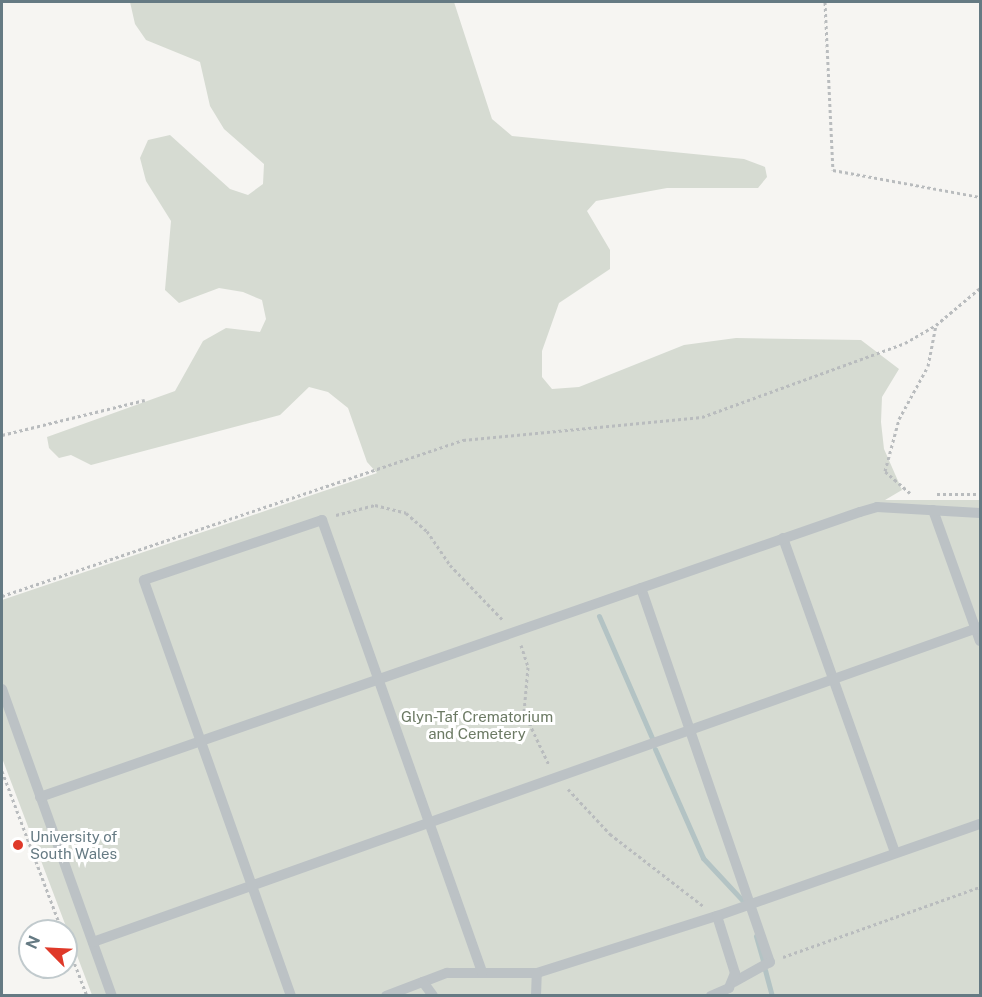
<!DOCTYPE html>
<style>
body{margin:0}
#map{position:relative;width:982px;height:997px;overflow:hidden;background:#f6f5f2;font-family:"Public Sans",sans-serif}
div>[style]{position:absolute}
.green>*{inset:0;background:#d6dbd2}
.stream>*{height:5px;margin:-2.5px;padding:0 2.5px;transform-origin:2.5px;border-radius:2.5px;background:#b3c3c4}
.path>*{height:3px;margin-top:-1.5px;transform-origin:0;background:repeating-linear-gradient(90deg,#b9bcbe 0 3px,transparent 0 6px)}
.minor>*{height:10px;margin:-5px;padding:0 5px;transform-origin:5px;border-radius:5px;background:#bcc2c5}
.dots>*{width:16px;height:16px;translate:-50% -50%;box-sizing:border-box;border:3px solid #fff;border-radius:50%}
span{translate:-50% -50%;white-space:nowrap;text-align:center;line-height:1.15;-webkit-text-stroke:6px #fff;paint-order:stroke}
.park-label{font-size:15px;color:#6c7a64}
.poi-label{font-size:15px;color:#657a83}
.left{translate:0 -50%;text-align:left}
.frame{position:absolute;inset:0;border:3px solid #657a83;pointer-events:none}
.north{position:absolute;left:18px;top:919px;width:60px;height:60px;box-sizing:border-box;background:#fff;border:2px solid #c1cacd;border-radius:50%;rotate:294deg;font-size:16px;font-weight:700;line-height:24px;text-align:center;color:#657a83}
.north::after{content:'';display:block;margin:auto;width:21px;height:27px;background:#df3929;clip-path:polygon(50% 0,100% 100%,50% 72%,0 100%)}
</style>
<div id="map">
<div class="green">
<i style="clip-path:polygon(130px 2px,454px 2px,492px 119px,512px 136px,744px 159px,765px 167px,767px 177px,758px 188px,667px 188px,596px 201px,587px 211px,610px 250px,610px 269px,559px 303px,542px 351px,542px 377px,552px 389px,579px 387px,684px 345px,736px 338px,861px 340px,899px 369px,882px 397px,881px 422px,884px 449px,902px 490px,885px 500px,980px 500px,980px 995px,92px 995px,2px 758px,2px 600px,377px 473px,367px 462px,348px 408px,328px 392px,309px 387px,280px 415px,91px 465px,71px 455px,59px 458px,49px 448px,47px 437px,175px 391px,203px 341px,226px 328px,260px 332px,266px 319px,262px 300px,243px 292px,219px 288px,179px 303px,165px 290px,171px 221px,146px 181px,140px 158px,148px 140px,170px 135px,230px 189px,248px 195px,263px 184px,264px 164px,224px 129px,210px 106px,200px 62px,146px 40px,135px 24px)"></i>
</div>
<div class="stream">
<i style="left:599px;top:616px;width:133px;rotate:66.5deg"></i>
<i style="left:655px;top:749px;width:119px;rotate:66.2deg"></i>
<i style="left:703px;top:858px;width:60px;rotate:47deg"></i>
<i style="left:756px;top:936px;width:26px;rotate:74deg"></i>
<i style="left:765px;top:970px;width:27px;rotate:75deg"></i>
</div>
<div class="path">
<i style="left:825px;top:2px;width:168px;rotate:87.3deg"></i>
<i style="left:833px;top:170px;width:149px;rotate:10.4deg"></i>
<i style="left:2px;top:435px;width:147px;rotate:-13.8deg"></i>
<i style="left:910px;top:493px;width:33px;rotate:-139deg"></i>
<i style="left:885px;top:471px;width:54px;rotate:-74.9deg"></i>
<i style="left:899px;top:419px;width:60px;rotate:-61.3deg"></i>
<i style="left:928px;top:366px;width:42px;rotate:-79deg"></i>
<i style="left:936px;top:325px;width:57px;rotate:-40.1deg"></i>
<i style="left:937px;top:494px;width:43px"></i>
<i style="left:336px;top:515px;width:40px;rotate:-14.4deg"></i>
<i style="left:375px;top:505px;width:32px;rotate:14deg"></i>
<i style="left:406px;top:513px;width:28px;rotate:41deg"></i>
<i style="left:427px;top:531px;width:41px;rotate:55.9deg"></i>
<i style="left:450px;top:565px;width:76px;rotate:46.1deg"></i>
<i style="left:2px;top:596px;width:487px;rotate:-18.7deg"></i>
<i style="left:463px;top:440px;width:240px;rotate:-5.5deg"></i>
<i style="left:702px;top:417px;width:216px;rotate:-20deg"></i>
<i style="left:905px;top:343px;width:36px;rotate:-30deg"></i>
<i style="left:521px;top:645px;width:23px;rotate:72deg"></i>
<i style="left:528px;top:667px;width:45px;rotate:95.1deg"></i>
<i style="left:524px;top:712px;width:59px;rotate:64.7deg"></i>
<i style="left:2px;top:771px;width:171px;rotate:69.4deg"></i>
<i style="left:568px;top:789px;width:62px;rotate:47deg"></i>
<i style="left:610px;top:834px;width:118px;rotate:37.7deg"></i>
<i style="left:66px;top:941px;width:59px;rotate:69.1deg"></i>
<i style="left:783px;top:957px;width:209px;rotate:-19.6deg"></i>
</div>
<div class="minor">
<i style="left:933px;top:510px;width:139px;rotate:70.3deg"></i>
<i style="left:783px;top:538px;width:334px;rotate:70.4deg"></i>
<i style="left:641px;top:588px;width:396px;rotate:71deg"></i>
<i style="left:770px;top:962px;width:41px;rotate:150.9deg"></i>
<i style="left:2px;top:689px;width:326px;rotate:70.3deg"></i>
<i style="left:40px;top:797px;width:868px;rotate:-19.17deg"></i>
<i style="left:860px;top:512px;width:18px;rotate:-16deg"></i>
<i style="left:877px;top:507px;width:103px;rotate:3.3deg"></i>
<i style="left:717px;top:916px;width:279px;rotate:-19.3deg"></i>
<i style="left:93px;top:942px;width:941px;rotate:-19.55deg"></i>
<i style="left:423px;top:982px;width:26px;rotate:-21deg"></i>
<i style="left:447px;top:973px;width:90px"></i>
<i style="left:537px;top:973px;width:189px;rotate:-17.6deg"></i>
<i style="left:717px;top:916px;width:60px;rotate:72.5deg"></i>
<i style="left:735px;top:973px;width:16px;rotate:112deg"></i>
<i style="left:729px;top:988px;width:20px;rotate:156deg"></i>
<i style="left:291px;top:996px;width:441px;rotate:-109.5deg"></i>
<i style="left:144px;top:580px;width:188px;rotate:-18.6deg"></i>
<i style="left:322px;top:520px;width:480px;rotate:70.5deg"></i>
<i style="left:386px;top:996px;width:40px;rotate:-21deg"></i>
<i style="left:423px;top:982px;width:17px;rotate:54deg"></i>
<i style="left:536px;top:996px;width:23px;rotate:-88deg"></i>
</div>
<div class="dots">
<i style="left:18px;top:845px;background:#df3929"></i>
</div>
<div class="park-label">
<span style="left:477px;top:725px">Glyn-Taf Crematorium<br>and Cemetery</span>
</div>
<div class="poi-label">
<span class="left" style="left:30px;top:845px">University of<br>South Wales</span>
</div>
<div class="frame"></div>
<div class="north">N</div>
</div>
